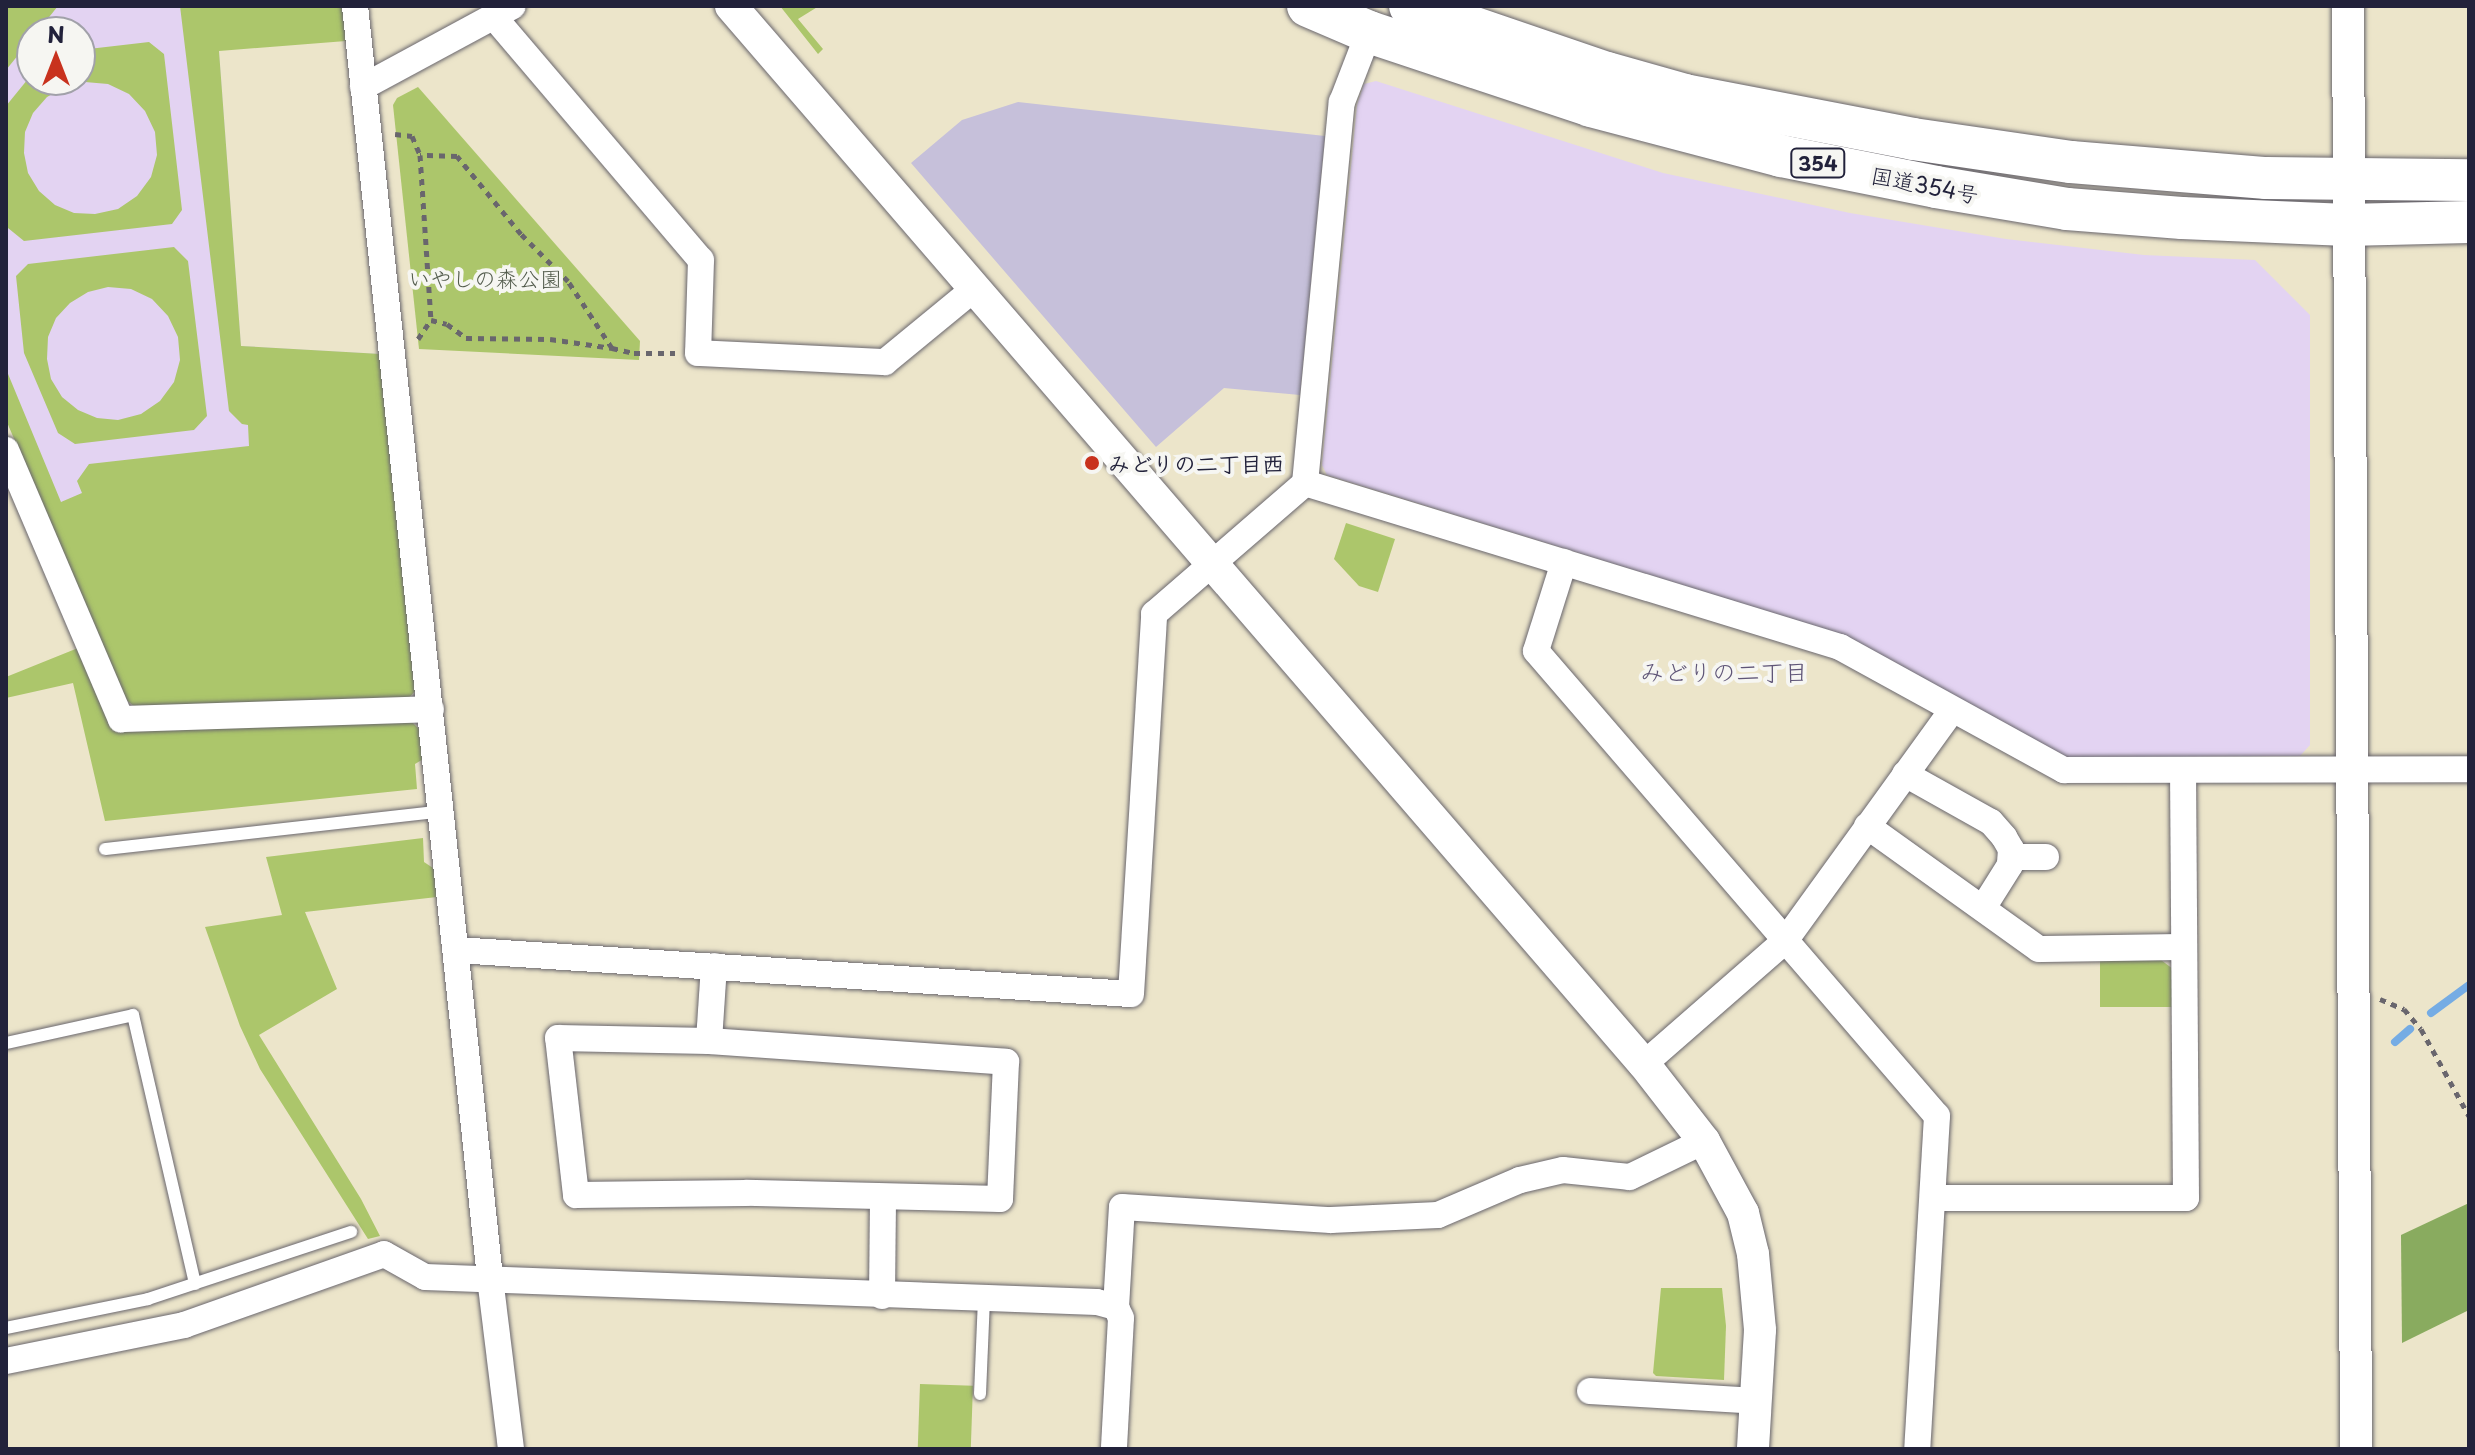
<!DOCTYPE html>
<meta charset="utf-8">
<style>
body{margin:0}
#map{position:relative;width:2475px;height:1455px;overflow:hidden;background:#ece5ca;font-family:"Playpen Sans","Klee One",sans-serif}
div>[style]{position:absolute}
.built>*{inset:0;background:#e3d3f2}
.industrial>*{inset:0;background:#c6c0da}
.green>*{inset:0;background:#acc66b;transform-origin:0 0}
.forest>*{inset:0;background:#89ab5f}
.stream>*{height:8px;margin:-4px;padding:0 4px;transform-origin:4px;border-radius:4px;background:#75ace4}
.path>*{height:5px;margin-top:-2.5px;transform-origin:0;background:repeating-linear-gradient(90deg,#69666d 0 6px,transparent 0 12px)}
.roads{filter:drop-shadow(0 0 2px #69666d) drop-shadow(0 0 2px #69666d)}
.service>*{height:12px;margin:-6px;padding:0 6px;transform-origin:6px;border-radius:6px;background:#fff}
.minor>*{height:26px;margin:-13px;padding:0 13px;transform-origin:13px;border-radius:13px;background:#fff}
.tertiary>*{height:32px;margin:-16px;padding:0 16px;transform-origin:16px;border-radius:16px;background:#fff}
.trunk>*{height:42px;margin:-21px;padding:0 21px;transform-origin:21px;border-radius:21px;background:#fff}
.dots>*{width:22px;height:22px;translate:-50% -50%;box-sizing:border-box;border:4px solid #f6f6f2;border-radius:50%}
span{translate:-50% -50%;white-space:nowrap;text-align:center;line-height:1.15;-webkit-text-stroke:8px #f6f6f2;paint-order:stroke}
.shield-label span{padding:2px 6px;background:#f6f6f2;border:2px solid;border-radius:6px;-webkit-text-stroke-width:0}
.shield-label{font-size:20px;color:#22223b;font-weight:700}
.street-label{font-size:22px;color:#22223b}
.park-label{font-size:22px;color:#525b4c}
.poi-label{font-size:22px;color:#22223b;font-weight:700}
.left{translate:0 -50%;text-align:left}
.neighbourhood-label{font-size:24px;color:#5f5577}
.frame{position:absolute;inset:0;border:8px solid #22223b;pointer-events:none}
.north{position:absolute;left:16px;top:16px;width:80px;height:80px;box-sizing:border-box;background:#f6f6f2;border:2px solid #a1a1a9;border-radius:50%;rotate:0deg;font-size:22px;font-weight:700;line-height:32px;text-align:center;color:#22223b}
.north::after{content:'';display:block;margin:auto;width:28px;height:36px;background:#c8321e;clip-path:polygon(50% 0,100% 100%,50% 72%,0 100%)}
</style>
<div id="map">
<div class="built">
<i style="clip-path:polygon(evenodd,6px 6px,280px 6px,219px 51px,241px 346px,381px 354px,134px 706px,126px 700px,6px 420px,6px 6px,32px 32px,80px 32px,80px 80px,32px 80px,32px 32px)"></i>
<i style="clip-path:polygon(1376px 81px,1663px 173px,1850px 213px,2006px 239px,2144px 255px,2255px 260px,2310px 315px,2310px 745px,2300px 756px,2068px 758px,1846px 636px,1327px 475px,1322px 465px,1357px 105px,1364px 84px)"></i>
</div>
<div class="industrial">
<i style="clip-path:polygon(1018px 102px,1325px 136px,1300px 395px,1224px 388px,1156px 447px,911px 163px,962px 120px)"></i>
</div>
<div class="green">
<i style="clip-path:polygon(6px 6px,58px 6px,37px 32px,32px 32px,32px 38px,6px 70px)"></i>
<i style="clip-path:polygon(180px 6px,343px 6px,346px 41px,219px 51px,241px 346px,381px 354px,416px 690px,407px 700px,134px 706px,126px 700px,6px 420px,6px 369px,61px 502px,82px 493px,77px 481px,89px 464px,249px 446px,248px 425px,242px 424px,229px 411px)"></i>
<i style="clip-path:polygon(780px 6px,819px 6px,798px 19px,823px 49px,818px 54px)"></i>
<i style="clip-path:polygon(evenodd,149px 42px,164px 54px,182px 210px,172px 224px,24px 241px,8px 228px,6px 106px,32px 74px,32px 80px,80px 80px,80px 50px,149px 42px,85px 82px,108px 84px,129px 94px,145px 111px,155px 132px,157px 155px,151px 177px,137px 196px,118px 209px,95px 214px,74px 213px,55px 205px,39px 191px,28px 173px,24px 153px,25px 132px,33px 113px,47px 97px,65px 87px,85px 82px)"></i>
<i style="clip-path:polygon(418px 87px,640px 341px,639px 360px,419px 349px,393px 105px,397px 98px)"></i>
<i style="clip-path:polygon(evenodd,174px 247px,188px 261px,207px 416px,194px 430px,75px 444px,58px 433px,24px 353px,16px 276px,28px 264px,174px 247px,108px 287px,131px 289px,152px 299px,168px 316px,178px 337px,180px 360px,174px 382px,160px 401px,141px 414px,118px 420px,97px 418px,78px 410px,62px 397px,51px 379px,47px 359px,48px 337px,56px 318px,70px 303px,88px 292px,108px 287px)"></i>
<i style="clip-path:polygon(1346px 523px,1395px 539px,1378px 592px,1359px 586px,1334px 559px)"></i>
<i style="clip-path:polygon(78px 648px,116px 728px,412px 722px,423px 733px,425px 758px,415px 764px,417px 789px,105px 821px,73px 683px,6px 698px,6px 677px)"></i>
<i style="clip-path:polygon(423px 838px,424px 862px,436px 870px,437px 897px,305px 912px,337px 989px,259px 1035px,361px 1199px,380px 1236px,368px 1239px,260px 1069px,240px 1026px,205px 927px,282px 915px,266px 857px)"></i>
<i style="clip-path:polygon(2100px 960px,2161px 960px,2173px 969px,2173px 1007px,2100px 1007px)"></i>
<i style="clip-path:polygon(1661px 1288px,1722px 1288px,1726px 1326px,1724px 1380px,1656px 1376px,1653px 1373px)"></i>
<i style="left:920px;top:1384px;width:53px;height:65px;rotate:2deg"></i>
</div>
<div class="forest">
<i style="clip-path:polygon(2469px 1203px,2469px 1310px,2402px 1343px,2401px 1235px)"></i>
</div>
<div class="stream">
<i style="left:2431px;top:1013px;width:47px;rotate:-36.4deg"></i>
<i style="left:2395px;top:1042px;width:20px;rotate:-41deg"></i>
</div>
<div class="path">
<i style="left:395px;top:134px;width:17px;rotate:7deg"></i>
<i style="left:412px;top:136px;width:21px;rotate:67deg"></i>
<i style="left:420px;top:155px;width:165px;rotate:86.2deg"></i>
<i style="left:431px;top:320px;width:16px;rotate:14deg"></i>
<i style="left:447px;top:324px;width:24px;rotate:36deg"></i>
<i style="left:466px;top:338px;width:84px;rotate:0.7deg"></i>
<i style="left:550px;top:339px;width:63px;rotate:8.3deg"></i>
<i style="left:612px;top:348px;width:80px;rotate:-123.3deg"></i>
<i style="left:568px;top:281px;width:66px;rotate:-135deg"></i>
<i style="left:521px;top:234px;width:101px;rotate:-129.4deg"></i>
<i style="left:457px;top:156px;width:37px;rotate:-178deg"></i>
<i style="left:418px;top:339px;width:23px;rotate:-56deg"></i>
<i style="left:612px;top:348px;width:23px;rotate:13deg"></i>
<i style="left:634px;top:353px;width:41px"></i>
<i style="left:2380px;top:999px;width:26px;rotate:23deg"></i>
<i style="left:2404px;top:1009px;width:26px;rotate:50deg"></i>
<i style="left:2421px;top:1029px;width:99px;rotate:61.1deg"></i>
</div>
<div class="roads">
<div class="service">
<i style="left:105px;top:849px;width:340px;rotate:-6.4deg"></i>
<i style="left:6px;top:1043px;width:130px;rotate:-12.4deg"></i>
<i style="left:133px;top:1015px;width:276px;rotate:77deg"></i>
<i style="left:6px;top:1328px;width:145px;rotate:-11.5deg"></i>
<i style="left:148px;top:1299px;width:214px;rotate:-18.3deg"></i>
<i style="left:980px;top:1394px;width:95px;rotate:-87.6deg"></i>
</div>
<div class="minor">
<i style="left:355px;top:6px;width:1279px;rotate:83.94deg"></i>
<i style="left:490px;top:1278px;width:172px;rotate:83deg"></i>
<i style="left:494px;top:17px;width:319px;rotate:49.6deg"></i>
<i style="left:701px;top:260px;width:93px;rotate:91.8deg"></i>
<i style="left:698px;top:353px;width:187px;rotate:2.8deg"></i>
<i style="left:885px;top:362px;width:117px;rotate:-39.4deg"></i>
<i style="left:363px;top:87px;width:170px;rotate:-28.4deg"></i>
<i style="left:6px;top:450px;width:293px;rotate:66.9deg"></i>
<i style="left:121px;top:719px;width:310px;rotate:-1.8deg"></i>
<i style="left:1305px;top:483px;width:383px;rotate:-84.5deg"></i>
<i style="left:1342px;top:102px;width:75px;rotate:-68.9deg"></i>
<i style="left:1564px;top:562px;width:93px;rotate:107.5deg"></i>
<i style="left:1536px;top:651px;width:614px;rotate:49.23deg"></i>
<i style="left:1937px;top:1116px;width:334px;rotate:93.4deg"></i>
<i style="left:1905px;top:774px;width:98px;rotate:29.2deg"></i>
<i style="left:1991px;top:822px;width:20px;rotate:49deg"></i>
<i style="left:2004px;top:837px;width:14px;rotate:60deg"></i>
<i style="left:2011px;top:849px;width:16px;rotate:94deg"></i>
<i style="left:2010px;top:865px;width:51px;rotate:122.1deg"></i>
<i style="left:1867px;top:826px;width:211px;rotate:35.6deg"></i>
<i style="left:2039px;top:949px;width:145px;rotate:-0.8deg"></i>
<i style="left:2012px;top:857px;width:34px"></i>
<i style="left:457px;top:950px;width:675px;rotate:3.74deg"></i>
<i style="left:1131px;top:994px;width:381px;rotate:-86.5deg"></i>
<i style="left:1154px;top:614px;width:200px;rotate:-40.9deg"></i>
<i style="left:1305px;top:483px;width:560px;rotate:17.04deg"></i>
<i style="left:1840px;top:647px;width:256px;rotate:28.8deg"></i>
<i style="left:2064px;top:770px;width:405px;rotate:-0.1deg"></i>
<i style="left:558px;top:1038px;width:151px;rotate:1.1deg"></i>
<i style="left:709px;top:1041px;width:298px;rotate:4deg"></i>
<i style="left:1006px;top:1062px;width:137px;rotate:92.5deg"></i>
<i style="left:1000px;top:1199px;width:254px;rotate:-178.6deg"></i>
<i style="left:746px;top:1193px;width:170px;rotate:179.3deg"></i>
<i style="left:576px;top:1195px;width:158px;rotate:-96.5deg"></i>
<i style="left:709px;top:1041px;width:75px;rotate:-86.2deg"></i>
<i style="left:1644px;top:1064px;width:187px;rotate:-41.1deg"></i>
<i style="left:1785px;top:941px;width:285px;rotate:-54.1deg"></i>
<i style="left:1933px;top:1198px;width:253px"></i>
<i style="left:2186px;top:1198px;width:427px;rotate:-90.4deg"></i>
<i style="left:882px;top:1296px;width:97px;rotate:-89.4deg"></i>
<i style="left:1116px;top:1307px;width:100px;rotate:-86.6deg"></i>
<i style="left:1122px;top:1207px;width:209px;rotate:3.6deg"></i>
<i style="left:1331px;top:1220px;width:107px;rotate:-2.7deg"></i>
<i style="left:1438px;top:1215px;width:89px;rotate:-23.1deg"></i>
<i style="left:1520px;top:1180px;width:44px;rotate:-13.1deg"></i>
<i style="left:1563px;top:1170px;width:67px;rotate:6deg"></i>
<i style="left:1630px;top:1177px;width:82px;rotate:-25.9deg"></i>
<i style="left:6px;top:1361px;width:182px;rotate:-11.4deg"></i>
<i style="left:184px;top:1325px;width:212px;rotate:-19.5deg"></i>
<i style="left:384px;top:1254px;width:47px;rotate:29.3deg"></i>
<i style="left:425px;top:1277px;width:672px;rotate:2.13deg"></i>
<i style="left:1097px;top:1302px;width:20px;rotate:15deg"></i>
<i style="left:1116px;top:1307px;width:12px;rotate:66deg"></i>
<i style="left:1121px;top:1318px;width:131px;rotate:93.1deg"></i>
<i style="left:1590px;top:1391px;width:166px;rotate:3.4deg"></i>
</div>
<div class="tertiary">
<i style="left:731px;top:6px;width:1397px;rotate:49.21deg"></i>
<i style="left:1644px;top:1064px;width:98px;rotate:52.1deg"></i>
<i style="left:1704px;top:1141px;width:82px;rotate:61.6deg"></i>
<i style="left:1743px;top:1213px;width:42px;rotate:76.3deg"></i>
<i style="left:1753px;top:1254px;width:76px;rotate:84.7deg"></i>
<i style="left:1760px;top:1330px;width:119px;rotate:93.4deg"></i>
<i style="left:2348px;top:6px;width:1443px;rotate:89.68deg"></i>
</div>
<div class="trunk">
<i style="left:1308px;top:6px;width:66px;rotate:23.1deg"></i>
<i style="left:1369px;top:32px;width:234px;rotate:18.4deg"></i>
<i style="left:1591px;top:106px;width:196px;rotate:14.7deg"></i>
<i style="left:1781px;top:156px;width:158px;rotate:11.3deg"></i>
<i style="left:1936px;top:187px;width:133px;rotate:9.5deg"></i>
<i style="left:2067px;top:209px;width:115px;rotate:4.5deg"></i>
<i style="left:2182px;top:218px;width:165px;rotate:2.4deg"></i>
<i style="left:2347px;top:225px;width:122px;rotate:-1.4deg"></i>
<i style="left:1410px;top:6px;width:208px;rotate:18.8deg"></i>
<i style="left:1607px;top:73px;width:81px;rotate:15.8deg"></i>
<i style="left:1685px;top:95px;width:232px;rotate:10.9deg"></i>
<i style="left:1913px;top:139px;width:160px;rotate:8.3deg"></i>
<i style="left:2071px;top:162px;width:196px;rotate:4.7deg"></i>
<i style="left:2266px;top:178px;width:203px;rotate:0.6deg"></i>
</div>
</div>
<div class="dots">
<i style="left:1092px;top:463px;background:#c8321e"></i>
</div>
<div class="shield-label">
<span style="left:1818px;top:163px">354</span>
</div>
<div class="street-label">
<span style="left:1925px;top:184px;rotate:11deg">国道354号</span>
</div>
<div class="park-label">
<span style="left:485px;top:278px">いやしの森公園</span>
</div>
<div class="poi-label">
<span class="left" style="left:1108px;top:463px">みどりの二丁目西</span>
</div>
<div class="neighbourhood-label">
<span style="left:1724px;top:672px">みどりの二丁目</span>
</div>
<div class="frame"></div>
<div class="north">N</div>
</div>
